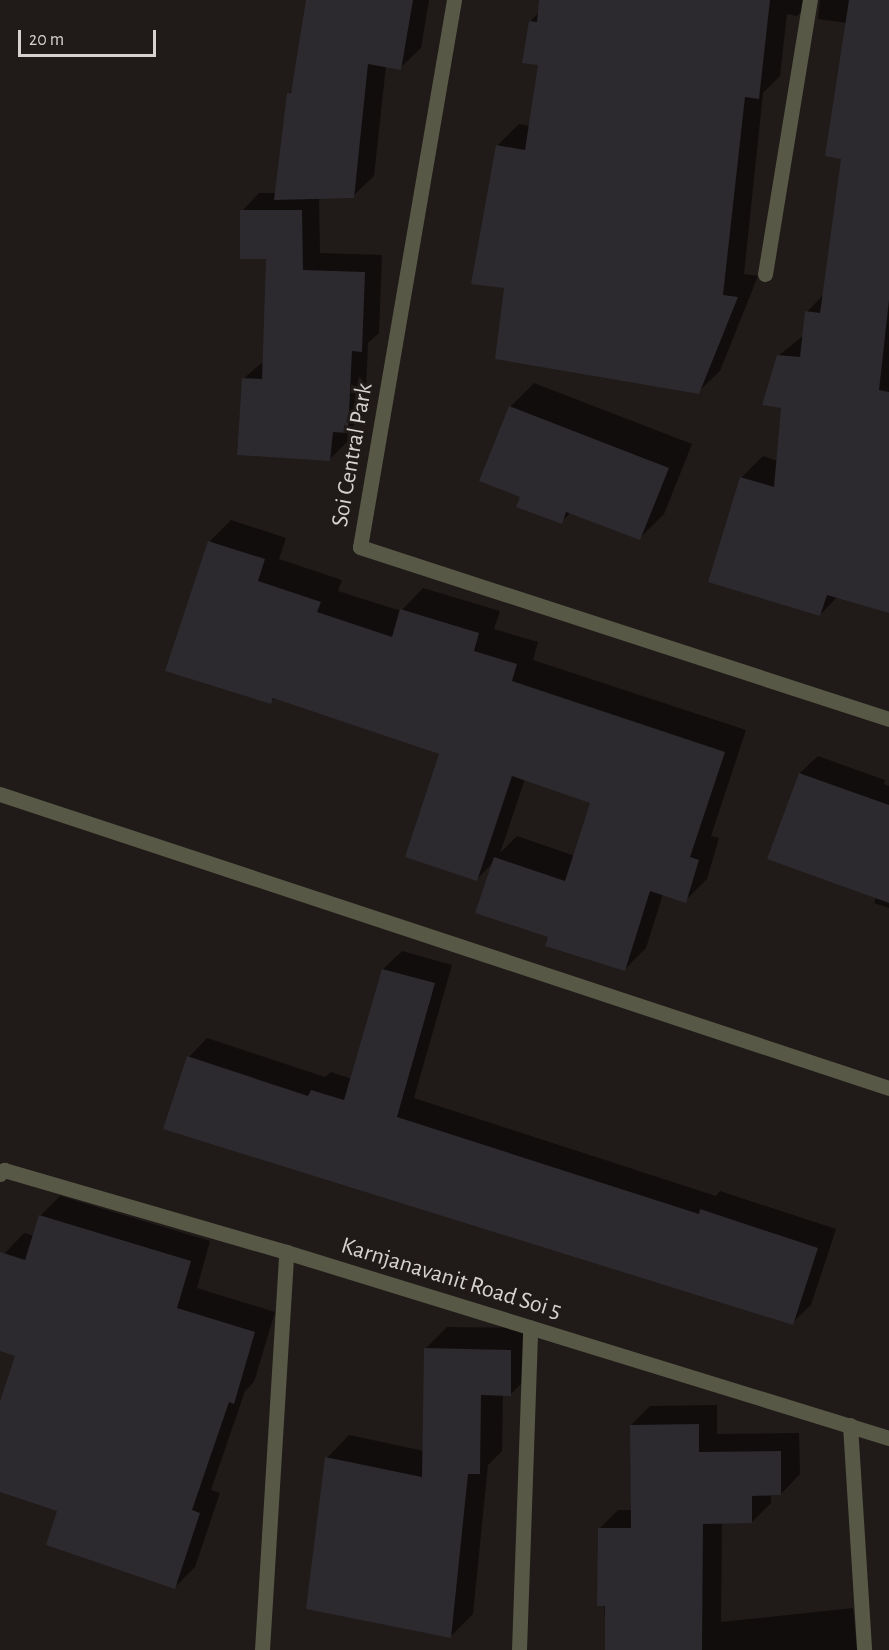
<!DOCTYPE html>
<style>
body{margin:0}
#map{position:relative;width:889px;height:1650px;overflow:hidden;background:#201a18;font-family:"Alegreya Sans",sans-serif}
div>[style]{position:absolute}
.shadow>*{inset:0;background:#0007}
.building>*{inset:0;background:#2c2a2f}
.minor>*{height:15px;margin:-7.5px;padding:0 7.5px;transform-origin:7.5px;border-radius:7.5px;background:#575846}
span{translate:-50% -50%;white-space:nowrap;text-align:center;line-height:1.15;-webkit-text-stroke:6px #201a18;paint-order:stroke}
.street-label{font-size:24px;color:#d5d2d0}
.scale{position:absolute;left:18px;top:30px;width:138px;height:27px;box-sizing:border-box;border:3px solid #d5d2d0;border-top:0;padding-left:8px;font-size:18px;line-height:21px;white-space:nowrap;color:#d5d2d0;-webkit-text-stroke:4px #201a18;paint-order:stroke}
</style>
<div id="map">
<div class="shadow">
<i style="clip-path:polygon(308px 0,429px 0,421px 48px,400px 68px,386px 66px,374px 176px,353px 196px,319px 197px,320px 253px,382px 255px,379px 333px,368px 343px,365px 414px,348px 431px,347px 442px,330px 459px,243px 379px,264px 361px,268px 257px,242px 211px,259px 193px,276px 193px,288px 94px,293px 89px)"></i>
<i style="clip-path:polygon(545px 0,812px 0,797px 16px,787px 14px,780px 76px,763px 93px,744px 274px,758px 276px,720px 371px,698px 392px,505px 287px,497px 146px,519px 124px,530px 126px,539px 64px,530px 22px,543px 8px)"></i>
<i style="clip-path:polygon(820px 0,889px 0,889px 611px,838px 596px,820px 615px,741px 478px,763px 456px,778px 461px,783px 407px,778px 356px,804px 335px,807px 312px,824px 294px,843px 158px,847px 23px,818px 19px)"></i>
<i style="clip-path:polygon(534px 383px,692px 444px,664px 514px,639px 539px,571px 512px,561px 522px,522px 496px,510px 407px)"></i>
<i style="clip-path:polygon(evenodd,231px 520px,286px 538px,279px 559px,342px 580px,338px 591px,401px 611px,423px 588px,500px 611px,494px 629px,538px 642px,533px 660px,746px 730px,711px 836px,719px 838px,707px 879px,685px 901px,663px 894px,646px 948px,625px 969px,494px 862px,477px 879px,441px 753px,275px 698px,270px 703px,209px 542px,231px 520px,525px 779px,591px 802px,575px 856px,517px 836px,500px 853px,525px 779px)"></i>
<i style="clip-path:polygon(818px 756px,885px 780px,884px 784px,889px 786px,889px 908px,874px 903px,876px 897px,769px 858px,800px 773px)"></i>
<i style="clip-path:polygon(402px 951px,452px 965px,414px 1098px,716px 1196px,720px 1191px,836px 1229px,811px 1305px,792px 1323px,165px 1128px,189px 1057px,207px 1038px,325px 1077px,331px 1072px,352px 1079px,383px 969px)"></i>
<i style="clip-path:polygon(60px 1196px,210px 1241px,197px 1288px,275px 1312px,254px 1382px,245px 1391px,211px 1490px,220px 1493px,195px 1567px,175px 1587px,59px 1510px,0 1491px,0 1406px,17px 1355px,0 1350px,0 1267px,4px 1254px,24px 1233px,34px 1236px,40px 1216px)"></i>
<i style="clip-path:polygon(447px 1327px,533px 1328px,533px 1372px,511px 1394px,503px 1394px,502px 1451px,488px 1465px,473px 1614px,451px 1636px,327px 1458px,349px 1435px,424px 1451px,425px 1349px)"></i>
<i style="clip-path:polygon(717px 1405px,717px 1434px,799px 1433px,800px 1474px,781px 1494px,771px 1494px,771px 1503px,752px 1522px,722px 1522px,721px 1622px,853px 1608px,857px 1650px,607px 1650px,599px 1529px,618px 1510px,633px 1510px,631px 1425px,650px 1406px)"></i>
</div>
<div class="building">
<i style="clip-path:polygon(306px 0,413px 0,401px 70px,368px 64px,354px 198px,274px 200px,287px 93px,291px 93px)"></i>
<i style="clip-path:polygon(539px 0,770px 0,759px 99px,745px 97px,723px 295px,738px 297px,699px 394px,495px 359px,504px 288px,471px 284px,496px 145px,525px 150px,538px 65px,522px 63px,529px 21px,537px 22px)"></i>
<i style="clip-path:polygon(849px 0,889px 0,889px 300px,879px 390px,889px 392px,889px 613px,827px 595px,820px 616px,708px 582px,740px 477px,774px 487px,781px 408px,762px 405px,777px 355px,800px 357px,805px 311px,820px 313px,841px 159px,825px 156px)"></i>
<i style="clip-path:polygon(240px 210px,302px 210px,303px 270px,365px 272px,362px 352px,352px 351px,348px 433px,333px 432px,330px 461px,237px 455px,242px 378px,262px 379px,266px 259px,240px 259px)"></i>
<i style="clip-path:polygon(509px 406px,669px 468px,640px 540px,566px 512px,562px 524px,516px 507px,520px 497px,479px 481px)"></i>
<i style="clip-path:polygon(208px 541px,265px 559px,258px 581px,321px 602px,317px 612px,392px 637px,400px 609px,479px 633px,474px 651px,517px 664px,512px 681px,725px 752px,690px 857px,699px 860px,686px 903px,650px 891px,625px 971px,545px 946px,548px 937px,475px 913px,494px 857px,565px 881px,590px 803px,512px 776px,477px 881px,405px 857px,439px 754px,273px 698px,271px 704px,165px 671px)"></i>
<i style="clip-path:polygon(799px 773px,889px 805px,889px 903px,767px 859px)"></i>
<i style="clip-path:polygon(382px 969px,435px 983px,397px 1117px,699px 1214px,700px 1209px,818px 1248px,793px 1325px,163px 1129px,187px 1056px,308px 1096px,311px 1090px,344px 1100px)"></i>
<i style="clip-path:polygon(39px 1215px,191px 1261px,177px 1308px,255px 1332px,234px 1404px,229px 1402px,192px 1510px,200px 1513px,175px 1589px,46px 1545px,57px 1511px,0 1492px,0 1401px,15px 1356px,0 1351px,0 1252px,25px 1260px)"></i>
<i style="clip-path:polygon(424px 1348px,511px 1350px,511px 1396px,481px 1395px,480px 1474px,468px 1474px,451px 1638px,306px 1609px,325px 1457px,422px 1477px)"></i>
<i style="clip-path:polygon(699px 1424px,699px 1452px,781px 1451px,781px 1495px,752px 1496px,752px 1523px,703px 1524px,702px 1650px,605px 1650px,605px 1606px,597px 1606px,598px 1528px,631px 1528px,630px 1425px)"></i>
</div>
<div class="minor">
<i style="left:454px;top:0;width:555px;rotate:99.75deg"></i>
<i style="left:360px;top:547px;width:556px;rotate:18.01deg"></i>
<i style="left:765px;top:274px;width:278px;rotate:-80.7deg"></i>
<i style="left:0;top:794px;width:936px;rotate:18.3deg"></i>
<i style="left:0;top:1174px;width:6px;rotate:-45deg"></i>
<i style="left:4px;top:1170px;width:294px;rotate:16.2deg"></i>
<i style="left:286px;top:1252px;width:631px;rotate:17.14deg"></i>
<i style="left:850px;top:1425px;width:225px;rotate:86.4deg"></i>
<i style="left:262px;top:1650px;width:399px;rotate:-86.5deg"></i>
<i style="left:519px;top:1650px;width:323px;rotate:-88deg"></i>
</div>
<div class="street-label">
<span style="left:353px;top:455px;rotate:-80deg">Soi Central Park</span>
<span style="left:451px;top:1279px;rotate:17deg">Karnjanavanit Road Soi 5</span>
</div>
<div class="scale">20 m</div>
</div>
